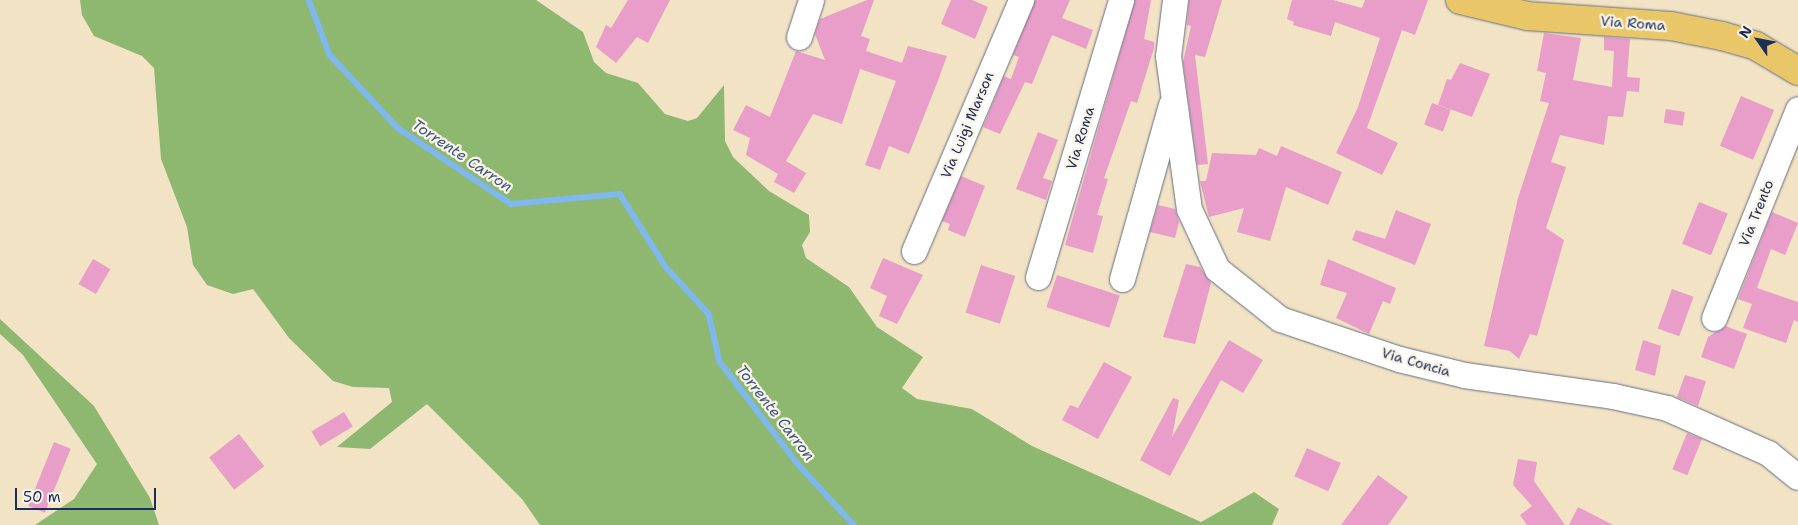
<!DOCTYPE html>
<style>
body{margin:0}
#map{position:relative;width:1798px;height:525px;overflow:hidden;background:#f2e3c5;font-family:"Shantell Sans",sans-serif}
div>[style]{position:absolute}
.forest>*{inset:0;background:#8eb86f}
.stream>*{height:5.5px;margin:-2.75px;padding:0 2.75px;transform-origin:2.75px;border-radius:2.75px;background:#7fb7ef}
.building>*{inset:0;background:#e99dc9;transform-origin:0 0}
.roads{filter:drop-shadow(0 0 1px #666e82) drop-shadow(0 0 1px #666e82)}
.minor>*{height:25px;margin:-12.5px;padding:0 12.5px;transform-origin:12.5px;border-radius:12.5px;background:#fff}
.major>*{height:28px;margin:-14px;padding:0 14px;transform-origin:14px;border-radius:14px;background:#e9c769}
span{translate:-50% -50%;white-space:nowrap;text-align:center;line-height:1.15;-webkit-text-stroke:4.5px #fcf5e5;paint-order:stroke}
.street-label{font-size:14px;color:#1b2f5e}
.water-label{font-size:15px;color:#39588a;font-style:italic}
.north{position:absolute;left:1733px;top:15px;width:50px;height:50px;-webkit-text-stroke:4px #fcf5e5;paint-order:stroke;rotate:303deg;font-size:14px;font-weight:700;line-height:20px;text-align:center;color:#1b2f5e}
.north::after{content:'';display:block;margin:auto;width:18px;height:22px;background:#1b2f5e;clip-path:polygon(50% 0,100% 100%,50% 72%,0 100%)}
.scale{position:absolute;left:15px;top:488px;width:141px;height:22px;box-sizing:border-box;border:2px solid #1b2f5e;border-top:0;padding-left:6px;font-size:15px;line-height:18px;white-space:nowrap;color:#1b2f5e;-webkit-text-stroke:4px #fcf5e5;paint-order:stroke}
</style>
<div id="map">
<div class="forest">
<i style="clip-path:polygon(80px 0,536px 0,583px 32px,594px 62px,606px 73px,638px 83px,665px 114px,688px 121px,697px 118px,724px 85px,725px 141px,733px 157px,769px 191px,809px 215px,810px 232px,802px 245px,806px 258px,849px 287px,877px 327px,923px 357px,902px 388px,917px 399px,972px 409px,1032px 446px,1201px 522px,1254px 492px,1279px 509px,1272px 525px,540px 525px,522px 499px,427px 404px,370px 449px,337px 447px,392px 402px,389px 388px,353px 387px,333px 381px,289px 338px,253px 289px,233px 294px,207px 285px,193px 265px,187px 227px,161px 159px,154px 68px,142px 56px,94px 36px,82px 15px)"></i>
<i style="clip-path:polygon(0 319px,94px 406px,150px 498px,159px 525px,35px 525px,74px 499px,97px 464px,23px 355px,0 334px)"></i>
</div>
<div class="stream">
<i style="left:309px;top:0;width:59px;rotate:69.1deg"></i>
<i style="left:330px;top:55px;width:100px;rotate:47deg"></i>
<i style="left:398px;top:128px;width:136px;rotate:33.9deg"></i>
<i style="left:511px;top:204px;width:109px;rotate:-5.2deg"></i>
<i style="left:620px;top:194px;width:86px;rotate:57.8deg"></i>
<i style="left:666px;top:267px;width:64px;rotate:47.5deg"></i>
<i style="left:709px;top:314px;width:49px;rotate:77.1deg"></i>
<i style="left:720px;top:362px;width:128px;rotate:52.6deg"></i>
<i style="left:798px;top:464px;width:83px;rotate:47.4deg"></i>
</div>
<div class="building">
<i style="clip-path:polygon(628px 0,670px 0,648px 43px,637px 37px,616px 63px,596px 47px,606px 25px,611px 28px)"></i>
<i style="clip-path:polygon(867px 0,874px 0,861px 36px,870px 39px,866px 51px,902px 63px,908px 46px,947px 56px,937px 83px,909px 154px,889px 146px,880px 170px,865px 165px,896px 81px,860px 69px,842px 124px,813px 114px,786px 161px,806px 173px,794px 193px,774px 182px,778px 174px,746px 155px,750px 138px,733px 130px,746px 105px,770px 117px,796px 51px,825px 60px,815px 34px,820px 19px)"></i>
<i style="clip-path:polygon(951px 0,972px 0,988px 7px,975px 39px,941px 24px)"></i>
<i style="clip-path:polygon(1035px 0,1070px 0,1062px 18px,1093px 30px,1086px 49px,1052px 35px,1032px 84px,1025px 82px,1000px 134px,983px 127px,1004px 76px,1011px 79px,1019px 57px,1013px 55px)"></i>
<i style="clip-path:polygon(1135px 0,1151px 0,1144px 39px,1154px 42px,1154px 48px,1137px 103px,1131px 101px,1104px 178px,1108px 179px,1097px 215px,1103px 216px,1093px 253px,1065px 245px)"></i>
<i style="clip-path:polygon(1189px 0,1222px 0,1205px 57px,1195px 55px,1208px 164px,1197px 165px,1183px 62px,1191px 26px,1187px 25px)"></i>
<i style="clip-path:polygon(1292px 0,1333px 0,1362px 8px,1365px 0,1428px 0,1415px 35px,1402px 30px,1367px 128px,1398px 143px,1382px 175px,1336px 153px,1358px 107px,1380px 38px,1335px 22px,1331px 36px,1293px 25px,1294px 22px,1287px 19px)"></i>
<i style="clip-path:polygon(1544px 33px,1581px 38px,1573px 80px,1612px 87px,1614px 51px,1604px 50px,1604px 37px,1630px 39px,1627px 77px,1640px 78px,1639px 92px,1627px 91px,1623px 117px,1608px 116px,1604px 145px,1560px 135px,1551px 162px,1566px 167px,1546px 228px,1564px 240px,1537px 336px,1530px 334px,1519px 359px,1510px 351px,1484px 346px,1518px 198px,1549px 103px,1540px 101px,1546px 73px,1537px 71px)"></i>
<i style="clip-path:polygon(1460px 63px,1490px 74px,1472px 117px,1438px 105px,1447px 79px,1451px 80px)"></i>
<i style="left:1741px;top:96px;width:36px;height:54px;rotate:23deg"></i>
<i style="left:1432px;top:103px;width:20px;height:23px;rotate:20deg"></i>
<i style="left:1666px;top:109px;width:19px;height:14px;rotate:9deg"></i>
<i style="clip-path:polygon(1038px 132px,1058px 140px,1043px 178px,1052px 181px,1046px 200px,1016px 189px)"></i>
<i style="clip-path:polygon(1281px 146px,1342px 172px,1328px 205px,1286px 187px,1270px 241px,1237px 232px,1244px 208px,1209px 217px,1200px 181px,1206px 181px,1212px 153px,1256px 155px,1259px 148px,1277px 156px)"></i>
<i style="clip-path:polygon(961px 176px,985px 186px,965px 237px,948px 230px,950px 224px,942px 221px)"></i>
<i style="left:1699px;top:202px;width:31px;height:45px;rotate:22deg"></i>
<i style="clip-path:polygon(1158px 205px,1175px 209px,1179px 222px,1175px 238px,1150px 232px)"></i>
<i style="clip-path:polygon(1396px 210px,1431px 224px,1415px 265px,1352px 240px,1356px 230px,1385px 239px)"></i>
<i style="clip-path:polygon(1772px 212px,1798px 223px,1785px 255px,1771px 249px,1757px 288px,1798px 302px,1798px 322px,1794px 320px,1786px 343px,1743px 328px,1752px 304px,1738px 299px)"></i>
<i style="clip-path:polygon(883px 258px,923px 275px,897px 324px,879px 316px,887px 296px,870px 288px)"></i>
<i style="left:93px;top:259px;width:20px;height:29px;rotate:30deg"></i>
<i style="clip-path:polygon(1328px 259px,1396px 288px,1390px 304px,1383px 301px,1369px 334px,1336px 318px,1347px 293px,1320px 285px)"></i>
<i style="clip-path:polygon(1186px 264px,1200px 267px,1211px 283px,1195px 344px,1163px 337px)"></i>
<i style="left:981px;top:265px;width:36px;height:50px;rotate:18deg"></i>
<i style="left:1057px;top:275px;width:66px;height:34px;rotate:18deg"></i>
<i style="left:1672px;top:289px;width:23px;height:42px;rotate:20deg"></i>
<i style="clip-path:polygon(1725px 326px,1747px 334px,1734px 369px,1701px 357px,1708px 337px)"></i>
<i style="clip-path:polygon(1229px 340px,1263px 360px,1243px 393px,1221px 380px,1170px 476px,1140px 460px,1173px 398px,1179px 400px,1172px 437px)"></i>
<i style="clip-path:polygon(1643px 340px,1661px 346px,1655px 376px,1635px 370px)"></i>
<i style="clip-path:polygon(1104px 362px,1132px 377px,1098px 439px,1062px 420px,1070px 405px,1078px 408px)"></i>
<i style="clip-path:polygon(1685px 375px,1706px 381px,1698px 406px,1677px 397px)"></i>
<i style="left:344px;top:412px;width:17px;height:38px;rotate:59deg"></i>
<i style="left:1687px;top:433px;width:16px;height:39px;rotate:22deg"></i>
<i style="left:239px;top:434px;width:41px;height:38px;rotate:52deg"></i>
<i style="left:54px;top:442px;width:18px;height:69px;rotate:22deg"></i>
<i style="left:1307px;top:448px;width:37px;height:31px;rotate:24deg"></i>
<i style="clip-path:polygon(1518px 459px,1537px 462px,1534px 481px,1565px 525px,1527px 525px,1520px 515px,1532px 506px,1513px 485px)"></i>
<i style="clip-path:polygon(1378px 475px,1408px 497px,1388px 525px,1341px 525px)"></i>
<i style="clip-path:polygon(1578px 507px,1613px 525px,1569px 525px)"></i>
</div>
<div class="roads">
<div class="minor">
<i style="left:1175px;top:0;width:56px;rotate:97.1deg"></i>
<i style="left:1168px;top:56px;width:154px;rotate:82.2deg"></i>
<i style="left:1189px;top:209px;width:66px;rotate:65deg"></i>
<i style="left:1217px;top:269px;width:80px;rotate:38.4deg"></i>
<i style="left:1280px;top:319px;width:126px;rotate:18.6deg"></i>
<i style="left:1399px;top:359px;width:67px;rotate:13.8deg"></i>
<i style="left:1464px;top:375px;width:150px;rotate:8deg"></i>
<i style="left:1613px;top:396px;width:55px;rotate:12.5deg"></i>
<i style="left:1667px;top:408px;width:111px;rotate:24deg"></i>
<i style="left:1768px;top:453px;width:38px;rotate:39deg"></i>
<i style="left:799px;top:37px;width:39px;rotate:-72deg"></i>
<i style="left:914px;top:251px;width:273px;rotate:-66.9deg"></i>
<i style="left:1038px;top:277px;width:289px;rotate:-73.3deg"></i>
<i style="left:1122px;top:279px;width:181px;rotate:-74.3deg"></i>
<i style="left:1714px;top:318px;width:225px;rotate:-68.1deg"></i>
</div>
<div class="major">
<i style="left:1460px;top:0;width:69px;rotate:13.4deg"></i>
<i style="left:1527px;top:16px;width:144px;rotate:4deg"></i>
<i style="left:1671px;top:26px;width:52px;rotate:11.1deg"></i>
<i style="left:1722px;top:36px;width:35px;rotate:16deg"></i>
<i style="left:1756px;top:46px;width:49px;rotate:30.8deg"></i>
</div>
</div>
<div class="street-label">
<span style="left:1633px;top:23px;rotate:4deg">Via Roma</span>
<span style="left:967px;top:125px;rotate:-67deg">Via Luigi Marson</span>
<span style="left:1080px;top:138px;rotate:-73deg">Via Roma</span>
<span style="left:1756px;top:213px;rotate:-68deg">Via Trento</span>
<span style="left:1416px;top:362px;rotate:16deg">Via Concia</span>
</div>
<div class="water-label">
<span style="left:462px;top:156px;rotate:34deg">Torrente Carron</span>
<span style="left:775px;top:413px;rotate:52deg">Torrente Carron</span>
</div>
<div class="north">N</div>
<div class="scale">50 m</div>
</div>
